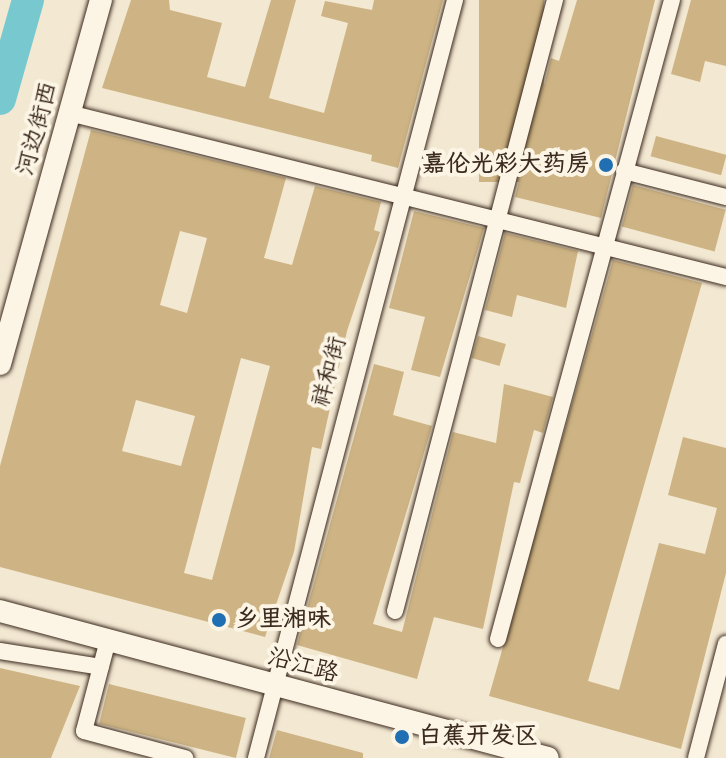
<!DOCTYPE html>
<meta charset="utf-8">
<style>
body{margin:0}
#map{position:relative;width:726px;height:758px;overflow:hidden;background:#f3e8d2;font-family:Mynerve,"LXGW WenKai TC",sans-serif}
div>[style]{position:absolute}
.river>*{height:32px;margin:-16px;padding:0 16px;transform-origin:16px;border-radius:16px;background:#78c9cf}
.building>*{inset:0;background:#ceb484;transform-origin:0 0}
.roads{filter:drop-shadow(0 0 2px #3b2a1e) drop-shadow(0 0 2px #3b2a1e)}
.street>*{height:16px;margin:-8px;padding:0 8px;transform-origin:8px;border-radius:8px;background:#fcf5e5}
.secondary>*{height:22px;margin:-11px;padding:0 11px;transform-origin:11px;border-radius:11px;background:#fcf5e5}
.dots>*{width:22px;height:22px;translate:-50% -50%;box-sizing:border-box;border:4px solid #fcf5e5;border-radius:50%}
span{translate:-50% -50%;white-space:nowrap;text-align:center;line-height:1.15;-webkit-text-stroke:8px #fcf5e5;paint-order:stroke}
.street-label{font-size:24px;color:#3b2a1e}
.poi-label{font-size:24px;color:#3b2a1e;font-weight:700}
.right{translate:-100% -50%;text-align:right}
.left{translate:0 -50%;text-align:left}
</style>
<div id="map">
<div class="river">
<i style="left:0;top:99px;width:103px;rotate:-74.2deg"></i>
</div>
<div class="building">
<i style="clip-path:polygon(131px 0,169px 0,170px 10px,222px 23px,207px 77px,245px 87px,271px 0,296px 0,269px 98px,324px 113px,348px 23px,321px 16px,325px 1px,372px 10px,374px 0,443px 0,398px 168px,371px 161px,372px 155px,102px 88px)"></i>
<i style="left:479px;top:0;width:65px;height:182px"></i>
<i style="clip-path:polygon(577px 0,655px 0,601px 218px,515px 197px,551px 58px,559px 61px)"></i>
<i style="clip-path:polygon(691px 0,726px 0,726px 66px,705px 61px,700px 82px,671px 74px)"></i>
<i style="clip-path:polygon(evenodd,91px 130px,286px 178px,264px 258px,292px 265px,315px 186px,381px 202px,374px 230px,380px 232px,347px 331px,321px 449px,312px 447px,294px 552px,265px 637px,0 567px,0 466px,91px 130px,180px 231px,207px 238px,187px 313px,160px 305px,180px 231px,91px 130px,241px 358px,270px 366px,212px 580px,184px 573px,241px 358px,91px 130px,136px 400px,195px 416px,181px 466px,122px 451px,136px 400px)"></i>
<i style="left:656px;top:136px;width:73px;height:21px;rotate:15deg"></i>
<i style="left:633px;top:185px;width:96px;height:43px;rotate:15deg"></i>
<i style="clip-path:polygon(414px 211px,484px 228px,440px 377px,411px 370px,425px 317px,389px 308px)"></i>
<i style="clip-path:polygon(505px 233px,578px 251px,566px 308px,517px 295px,512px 317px,485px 310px)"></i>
<i style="clip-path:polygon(613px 260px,702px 283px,588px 681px,619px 690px,659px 543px,705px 554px,717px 508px,668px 495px,683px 437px,726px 448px,726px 573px,681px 749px,489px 696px)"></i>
<i style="left:478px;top:336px;width:29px;height:23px;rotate:16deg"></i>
<i style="clip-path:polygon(374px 364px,404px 372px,393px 415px,432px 426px,373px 624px,402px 632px,453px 432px,496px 443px,504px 384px,553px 397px,543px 433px,534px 430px,520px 483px,514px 482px,483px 629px,434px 617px,417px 679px,297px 645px)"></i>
<i style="clip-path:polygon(0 668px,80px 686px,51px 758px,0 758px)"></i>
<i style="left:109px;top:684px;width:141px;height:41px;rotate:14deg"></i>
<i style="clip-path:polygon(277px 730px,363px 753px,363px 758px,269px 758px)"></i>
</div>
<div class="roads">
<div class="street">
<i style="left:69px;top:113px;width:677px;rotate:14.02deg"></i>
<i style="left:624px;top:171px;width:105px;rotate:14.3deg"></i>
<i style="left:395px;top:611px;width:632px;rotate:-75.33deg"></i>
<i style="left:498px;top:639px;width:662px;rotate:-74.77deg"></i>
<i style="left:108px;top:640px;width:94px;rotate:104.8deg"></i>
<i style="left:84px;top:731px;width:105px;rotate:15deg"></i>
<i style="left:0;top:651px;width:102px;rotate:9deg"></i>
<i style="left:256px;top:758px;width:784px;rotate:-75.29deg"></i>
<i style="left:696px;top:758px;width:118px;rotate:-75.3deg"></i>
</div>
<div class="secondary">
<i style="left:0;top:364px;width:378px;rotate:-74.5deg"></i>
<i style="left:0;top:611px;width:567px;rotate:15.02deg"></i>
</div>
</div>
<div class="dots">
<i style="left:606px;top:165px;background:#1f6fb2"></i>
<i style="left:219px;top:620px;background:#1f6fb2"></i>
<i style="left:402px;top:737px;background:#1f6fb2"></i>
</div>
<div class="street-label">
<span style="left:38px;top:129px;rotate:-75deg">河边街西</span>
<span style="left:330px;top:372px;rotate:-75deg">祥和街</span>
<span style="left:303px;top:666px;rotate:15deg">沿江路</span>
</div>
<div class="poi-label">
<span class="right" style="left:590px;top:165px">嘉伦光彩大药房</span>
<span class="left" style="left:235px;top:620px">乡里湘味</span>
<span class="left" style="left:418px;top:737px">白蕉开发区</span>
</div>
</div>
